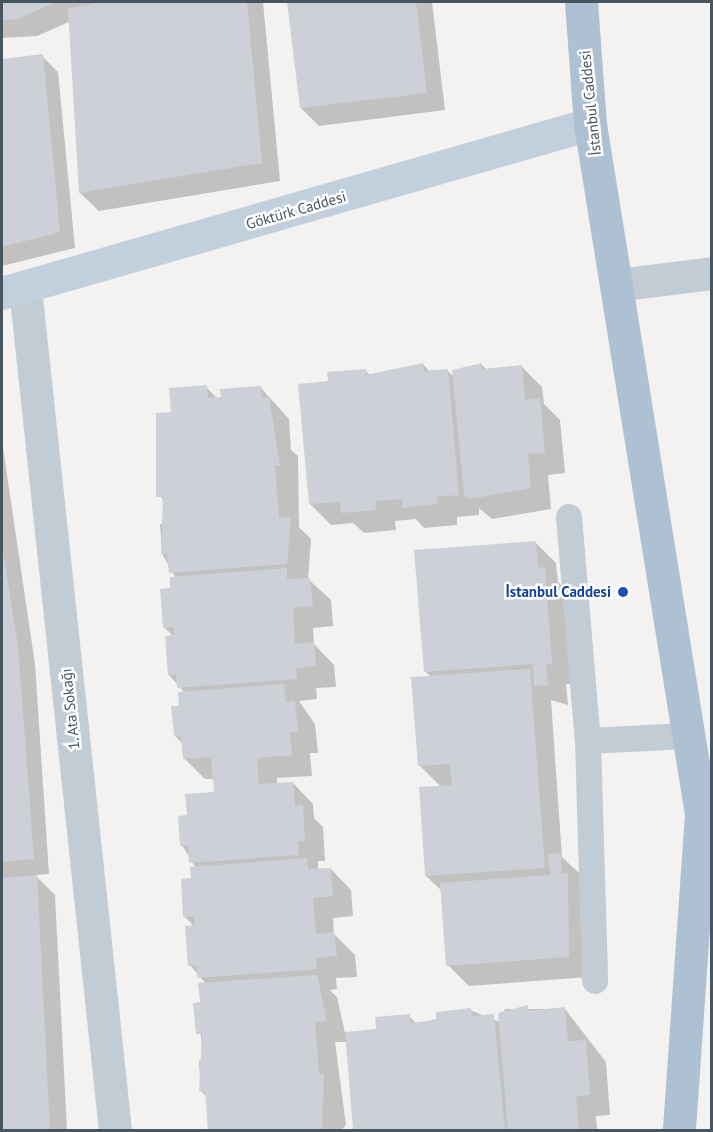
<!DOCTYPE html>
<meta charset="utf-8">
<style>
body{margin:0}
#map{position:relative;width:713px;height:1132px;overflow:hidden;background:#f4f1f1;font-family:"PT Sans",sans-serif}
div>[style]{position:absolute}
.shadow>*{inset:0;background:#0003}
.building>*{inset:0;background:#cdd0d6}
.service>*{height:26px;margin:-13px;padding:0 13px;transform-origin:13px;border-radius:13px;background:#c1ccd4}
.minor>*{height:33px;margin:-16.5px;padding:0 16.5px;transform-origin:16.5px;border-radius:16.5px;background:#c1ccd4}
.secondary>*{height:33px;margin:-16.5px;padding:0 16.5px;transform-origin:16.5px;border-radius:16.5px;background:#c2cfdc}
.primary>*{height:33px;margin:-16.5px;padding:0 16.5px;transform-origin:16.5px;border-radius:16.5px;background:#aec1d2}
.dots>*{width:16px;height:16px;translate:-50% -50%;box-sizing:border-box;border:3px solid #fff;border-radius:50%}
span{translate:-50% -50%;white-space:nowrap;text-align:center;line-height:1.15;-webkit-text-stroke:5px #fff;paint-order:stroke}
.street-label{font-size:15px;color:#475561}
.transit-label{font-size:15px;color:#164399;font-weight:700}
.right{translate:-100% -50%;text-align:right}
.frame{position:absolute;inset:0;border:3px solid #475561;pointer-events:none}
</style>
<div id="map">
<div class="shadow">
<i style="clip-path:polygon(2px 2px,263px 2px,280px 181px,99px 211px,80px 193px,71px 21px,37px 36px,2px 38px)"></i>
<i style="clip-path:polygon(288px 2px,432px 2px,445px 110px,319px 126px,301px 108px)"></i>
<i style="clip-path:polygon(42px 56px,58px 72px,75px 248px,2px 266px,2px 60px)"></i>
<i style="clip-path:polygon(423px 364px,430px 372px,448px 371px,454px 377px,481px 364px,487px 370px,522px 367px,542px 387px,544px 404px,560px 420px,565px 473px,548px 475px,551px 509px,492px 519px,479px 508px,479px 515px,457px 517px,457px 525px,424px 528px,416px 519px,395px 521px,396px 530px,364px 533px,353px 523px,331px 525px,310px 504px,330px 382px,365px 370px,370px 375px)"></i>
<i style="clip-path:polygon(206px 387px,218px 399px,261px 388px,289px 419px,291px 450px,298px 456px,299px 527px,311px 539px,308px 579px,331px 600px,333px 626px,313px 628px,314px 644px,334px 665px,336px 687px,316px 688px,317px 699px,299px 701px,315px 724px,318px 753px,310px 753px,312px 776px,277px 778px,277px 784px,293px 783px,313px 804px,314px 818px,323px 827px,325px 861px,318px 861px,318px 870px,331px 869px,351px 890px,353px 916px,333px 918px,334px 934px,355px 955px,357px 977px,336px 978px,337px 989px,330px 990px,337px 997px,345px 1033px,377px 1030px,409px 1016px,417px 1024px,470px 1010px,500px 1022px,505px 1009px,565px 1009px,606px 1062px,610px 1115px,596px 1116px,597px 1130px,355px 1130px,347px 1042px,335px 1042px,346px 1125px,341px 1130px,210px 1130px,207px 1097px,201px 1091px,199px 1061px,205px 1060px,195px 1004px,201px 1003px,206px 984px,190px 965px,195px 927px,185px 917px,196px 868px,182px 845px,188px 817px,216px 793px,214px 779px,205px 779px,184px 758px,183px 744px,175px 736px,185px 693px,169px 675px,173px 636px,164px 627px,176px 578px,162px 554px,160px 524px,167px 524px,156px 466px,173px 413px)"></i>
<i style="clip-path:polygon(2px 441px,35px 664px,49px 874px,35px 875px,55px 895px,67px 1130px,2px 1130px)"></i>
<i style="clip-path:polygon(536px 543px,556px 563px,558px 582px,565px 589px,572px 684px,566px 684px,568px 705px,551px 700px,562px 857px,581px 875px,589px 977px,469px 986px,448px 965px,442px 891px,426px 876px,441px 787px,419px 765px,431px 677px,425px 671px)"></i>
</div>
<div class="building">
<i style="clip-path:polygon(2px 2px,56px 2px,18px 19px,2px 20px)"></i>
<i style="clip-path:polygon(103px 2px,247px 2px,262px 163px,79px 193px,68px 9px)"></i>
<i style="clip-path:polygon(287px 2px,416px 2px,427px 93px,300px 108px)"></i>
<i style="clip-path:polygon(43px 54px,60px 232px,2px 247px,2px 59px)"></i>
<i style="clip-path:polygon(423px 363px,424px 371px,448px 369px,459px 495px,437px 497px,437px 504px,402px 508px,402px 499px,375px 501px,376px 510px,341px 513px,340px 502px,309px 504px,298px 384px,328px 381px,327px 372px,366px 369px,366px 375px)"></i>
<i style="clip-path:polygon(482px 363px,482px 369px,522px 365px,525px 400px,540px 398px,545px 453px,528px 454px,531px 488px,470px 499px,464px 495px,452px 370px)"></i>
<i style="clip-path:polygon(207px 385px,208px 398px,221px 397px,220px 389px,261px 386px,262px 398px,269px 397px,280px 465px,275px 466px,279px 518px,291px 517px,287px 564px,169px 573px,167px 553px,161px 554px,163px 497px,156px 497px,156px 413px,171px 412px,169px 388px)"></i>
<i style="clip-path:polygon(536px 541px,538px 568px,545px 567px,552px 664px,546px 664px,548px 685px,534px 686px,533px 664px,424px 672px,414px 550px)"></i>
<i style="clip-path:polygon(2px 546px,18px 646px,34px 859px,2px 862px)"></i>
<i style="clip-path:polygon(287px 568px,287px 579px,310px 578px,313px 606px,293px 608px,295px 644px,314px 642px,316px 666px,296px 668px,297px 679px,177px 688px,176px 675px,168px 675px,165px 636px,174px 635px,174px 627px,163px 628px,160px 589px,170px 588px,170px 577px)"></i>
<i style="clip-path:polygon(530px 669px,545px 868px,425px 876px,419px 787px,452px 785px,450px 764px,418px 766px,411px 677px)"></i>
<i style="clip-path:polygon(284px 684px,286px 702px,295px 701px,298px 732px,290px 733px,292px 755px,257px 758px,259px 784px,293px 782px,295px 806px,303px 805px,305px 841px,298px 841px,299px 855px,189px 863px,188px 845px,180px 846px,178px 816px,187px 815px,185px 794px,214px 792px,211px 757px,183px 759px,181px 736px,174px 736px,171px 706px,179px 706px,178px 692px)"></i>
<i style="clip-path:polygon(561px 853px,562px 873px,568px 873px,569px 957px,446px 966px,440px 883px,550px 875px,548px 854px)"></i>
<i style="clip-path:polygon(307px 858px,308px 869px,331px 868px,333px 896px,313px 898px,316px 934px,334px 932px,337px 956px,316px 958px,317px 969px,198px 978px,196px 965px,188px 966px,185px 926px,195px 925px,194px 917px,183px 917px,181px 879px,191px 878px,190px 867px)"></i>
<i style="clip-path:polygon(37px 875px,50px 1130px,2px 1130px,2px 878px)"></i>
<i style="clip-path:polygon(317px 975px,327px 1021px,315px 1022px,319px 1074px,324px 1074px,322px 1130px,208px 1130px,205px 1091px,199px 1091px,202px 1034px,196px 1034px,193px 1003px,200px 1002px,198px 983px)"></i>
<i style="clip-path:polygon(528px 1005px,528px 1011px,565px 1007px,568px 1041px,586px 1040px,590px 1095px,576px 1096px,579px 1130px,508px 1130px,498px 1013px)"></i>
<i style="clip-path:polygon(471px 1008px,472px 1016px,494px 1014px,505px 1130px,353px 1130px,345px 1032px,376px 1029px,375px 1017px,410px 1014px,410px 1023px,436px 1020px,436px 1012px)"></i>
</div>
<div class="service">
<i style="left:569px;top:517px;width:225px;rotate:85.2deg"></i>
<i style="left:588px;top:741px;width:100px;rotate:-2.9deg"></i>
<i style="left:588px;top:741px;width:240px;rotate:88.3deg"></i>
</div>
<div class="minor">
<i style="left:616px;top:285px;width:97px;rotate:-7.1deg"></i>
<i style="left:25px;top:288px;width:847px;rotate:83.9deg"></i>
</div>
<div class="secondary">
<i style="left:2px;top:293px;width:612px;rotate:-16.04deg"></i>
</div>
<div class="primary">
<i style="left:581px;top:2px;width:122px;rotate:85.8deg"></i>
<i style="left:590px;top:124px;width:699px;rotate:80.86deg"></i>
<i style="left:701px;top:814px;width:317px;rotate:94deg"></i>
</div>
<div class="dots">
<i style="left:623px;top:592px;background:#1a4fb4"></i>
</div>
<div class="street-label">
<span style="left:590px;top:103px;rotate:-96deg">İstanbul Caddesi</span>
<span style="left:296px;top:210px;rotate:-16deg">Göktürk Caddesi</span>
<span style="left:70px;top:709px;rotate:-96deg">1. Ata Sokağı</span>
</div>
<div class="transit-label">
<span class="right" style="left:611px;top:592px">İstanbul Caddesi</span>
</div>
<div class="frame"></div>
</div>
